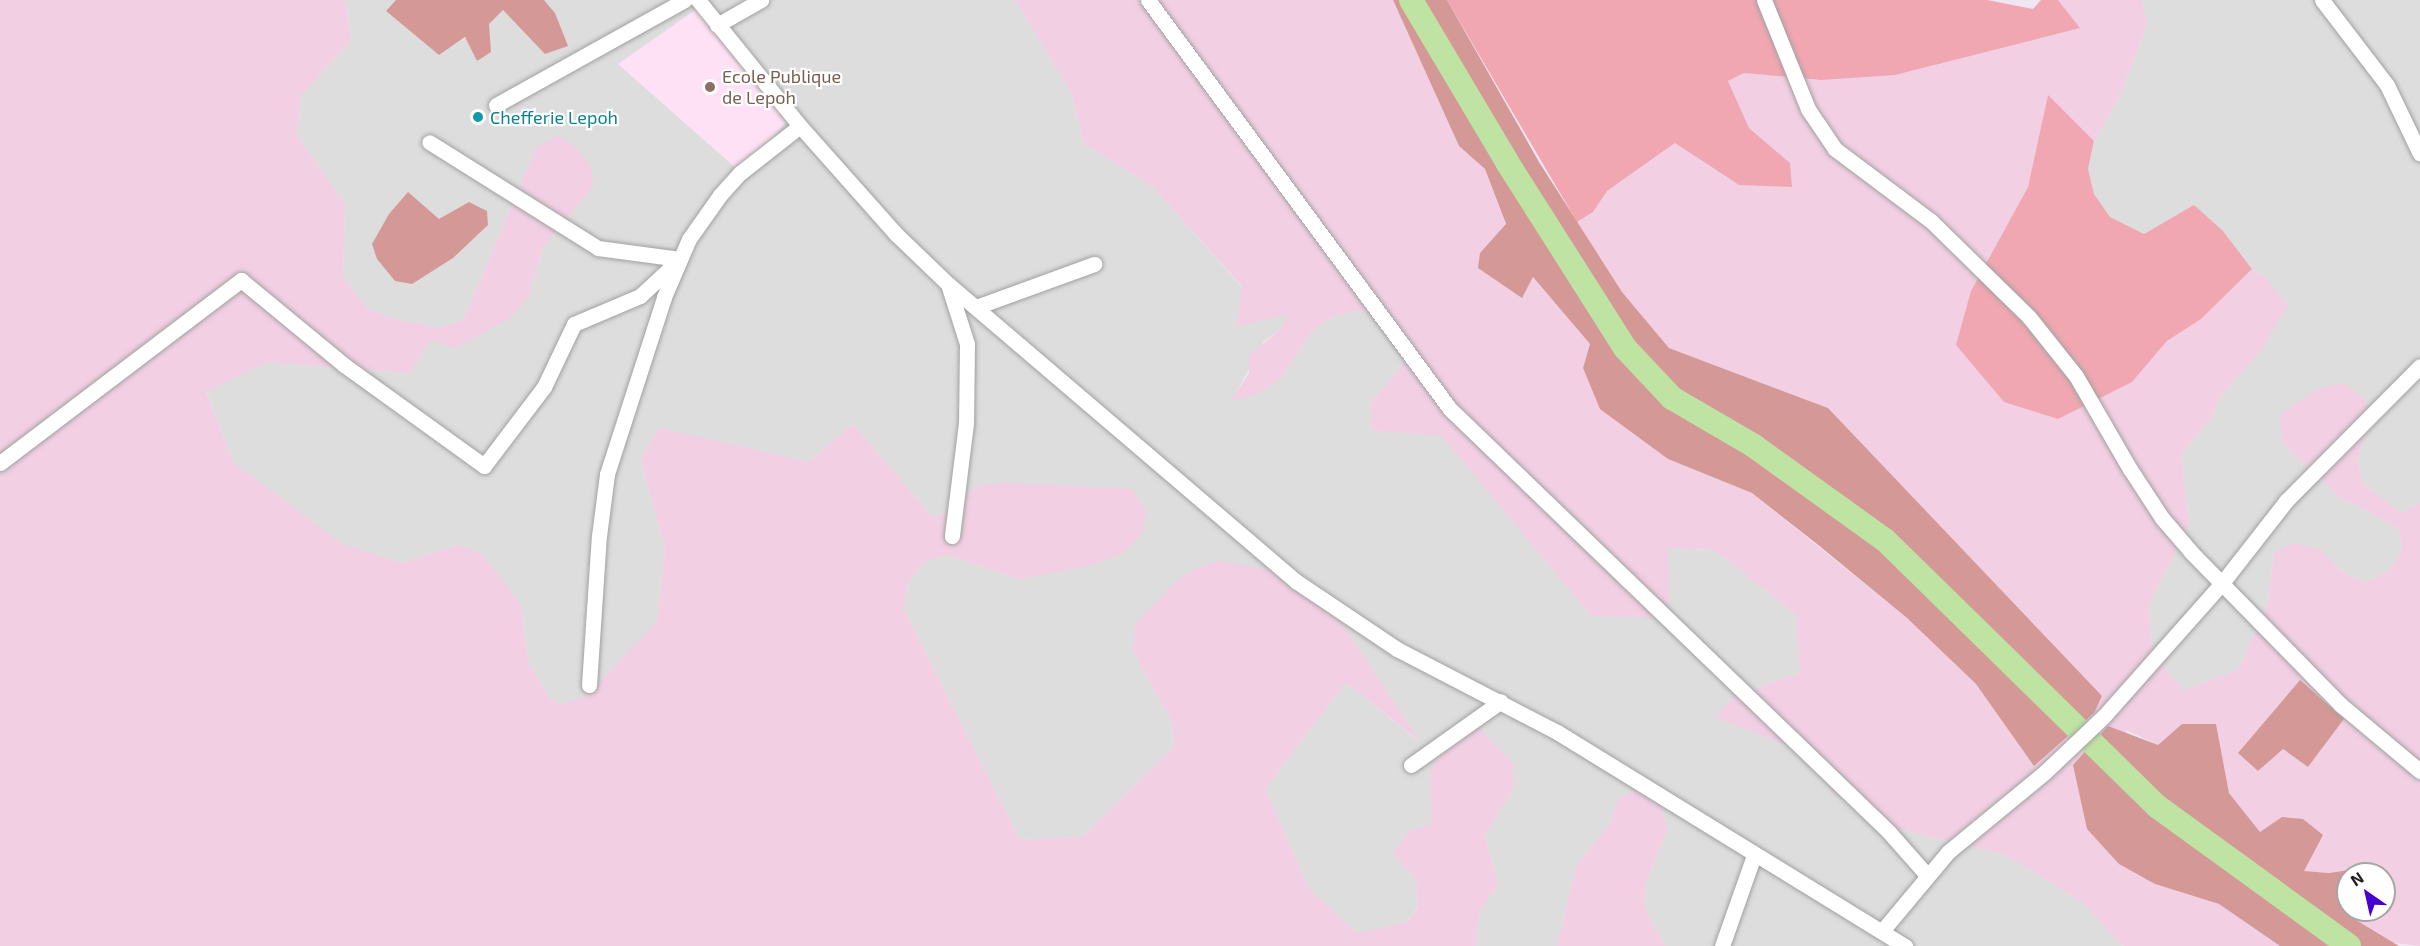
<!DOCTYPE html>
<style>
body{margin:0}
#map{position:relative;width:2420px;height:946px;overflow:hidden;background:#f1e5f1;font-family:"Exo 2",sans-serif}
div>[style]{position:absolute}
.residential>*{inset:0;background:#ddddde}
.education>*{inset:0;background:#ffe1f5}
.farmland>*{inset:0;background:#f2cfe3}
.grass>*{inset:0;background:#f0a7b2}
.forest>*{inset:0;background:#d49996}
.river>*{height:24px;margin:-12px;padding:0 12px;transform-origin:12px;border-radius:12px;background:#bee3a2}
.roads{filter:drop-shadow(0 0 2px #a1a1a1) drop-shadow(0 0 2px #a1a1a1)}
.minor>*{height:15px;margin:-7.5px;padding:0 7.5px;transform-origin:7.5px;border-radius:7.5px;background:#fff}
.dots>*{width:16px;height:16px;translate:-50% -50%;box-sizing:border-box;border:3px solid #fff;border-radius:50%}
span{translate:-50% -50%;white-space:nowrap;text-align:center;line-height:1.15;-webkit-text-stroke:4.5px #fff;paint-order:stroke}
.education-label{font-size:18px;color:#785e54}
.left{translate:0 -50%;text-align:left}
.culture-label{font-size:18px;color:#0d838f}
.north{position:absolute;left:2336px;top:862px;width:60px;height:60px;box-sizing:border-box;background:#fff;border:2px solid #a6a6a6;border-radius:50%;rotate:326deg;font-size:16px;font-weight:700;line-height:24px;text-align:center;color:#202020}
.north::after{content:'';display:block;margin:auto;width:21px;height:27px;background:#4600d0;clip-path:polygon(50% 0,100% 100%,50% 72%,0 100%)}
</style>
<div id="map">
<div class="residential">
<i style="clip-path:polygon(345px 0,396px 0,386px 11px,439px 54px,489px 24px,503px 10px,521px 26px,555px 13px,544px 0,1015px 0,1071px 93px,1084px 144px,1152px 186px,1242px 287px,1290px 314px,1279px 331px,1264px 341px,1231px 402px,1282px 377px,1312px 331px,1334px 316px,1359px 310px,1384px 319px,1402px 340px,1403px 364px,1371px 403px,1371px 431px,1441px 434px,1591px 616px,1668px 548px,1715px 550px,1797px 616px,1800px 673px,1735px 695px,1716px 717px,1830px 762px,1876px 824px,2004px 854px,2083px 903px,2123px 946px,1665px 946px,1645px 908px,1646px 881px,1667px 831px,1618px 799px,1611px 822px,1576px 866px,1557px 946px,1476px 946px,1479px 911px,1498px 884px,1485px 836px,1514px 787px,1430px 771px,1431px 823px,1408px 832px,1417px 881px,1418px 907px,1406px 923px,1358px 934px,1309px 889px,1265px 789px,1346px 682px,1418px 741px,1336px 615px,1133px 651px,1172px 722px,1174px 747px,1082px 837px,1020px 840px,904px 609px,907px 584px,924px 562px,948px 555px,1020px 579px,957px 508px,933px 518px,853px 424px,809px 462px,659px 429px,641px 460px,665px 549px,657px 623px,586px 701px,561px 705px,550px 699px,528px 661px,521px 605px,458px 545px,402px 563px,342px 545px,233px 462px,206px 391px,268px 362px,410px 373px,431px 339px,528px 297px,543px 247px,593px 187px,536px 148px,463px 321px,439px 328px,390px 318px,367px 308px,343px 277px,345px 204px,297px 135px,301px 96px,351px 40px)"></i>
<i style="clip-path:polygon(2142px 0,2420px 0,2420px 503px,2402px 513px,2364px 485px,2357px 460px,2367px 429px,2283px 443px,2338px 496px,2399px 528px,2402px 552px,2388px 572px,2365px 583px,2342px 572px,2321px 550px,2274px 551px,2268px 604px,2238px 670px,2183px 691px,2151px 650px,2149px 604px,2189px 526px,2181px 454px,2210px 420px,2220px 397px,2259px 353px,2267px 279px,2252px 269px,2223px 231px,2144px 234px,2110px 217px,2094px 194px,2088px 169px,2094px 141px,2120px 96px,2147px 25px)"></i>
</div>
<div class="education">
<i style="clip-path:polygon(701px 6px,796px 111px,762px 150px,738px 170px,618px 64px)"></i>
</div>
<div class="farmland">
<i style="clip-path:polygon(0 0,345px 0,351px 40px,301px 96px,297px 135px,345px 204px,343px 277px,367px 308px,390px 318px,439px 328px,463px 321px,536px 148px,558px 135px,578px 149px,592px 170px,593px 187px,543px 247px,528px 297px,510px 318px,456px 348px,431px 340px,410px 373px,268px 362px,206px 392px,233px 462px,342px 544px,402px 563px,458px 545px,482px 554px,521px 605px,528px 661px,550px 699px,561px 705px,586px 696px,657px 622px,665px 549px,641px 460px,659px 428px,809px 462px,853px 424px,933px 518px,957px 508px,974px 487px,1001px 483px,1132px 489px,1147px 511px,1142px 534px,1124px 552px,1096px 564px,1020px 579px,948px 555px,924px 562px,907px 584px,904px 609px,1020px 840px,1082px 837px,1174px 747px,1172px 722px,1133px 651px,1135px 624px,1176px 581px,1196px 568px,1221px 561px,1273px 571px,1336px 615px,1420px 742px,1346px 682px,1265px 789px,1309px 889px,1357px 933px,1406px 923px,1418px 908px,1417px 881px,1393px 853px,1408px 832px,1431px 823px,1430px 771px,1455px 730px,1479px 728px,1513px 763px,1514px 787px,1485px 836px,1498px 884px,1479px 912px,1476px 946px,0 946px)"></i>
<i style="clip-path:polygon(evenodd,1015px 0,1393px 0,1459px 146px,1485px 169px,1506px 225px,1480px 253px,1522px 298px,1533px 277px,1590px 344px,1583px 368px,1668px 459px,1752px 493px,1907px 618px,1976px 684px,2005px 720px,2057px 649px,1828px 408px,1669px 348px,1622px 292px,1577px 222px,1593px 212px,1607px 191px,1675px 143px,1739px 185px,1790px 163px,1749px 128px,1728px 81px,1744px 73px,1821px 80px,2080px 28px,2058px 0,2142px 0,2147px 25px,2120px 96px,2094px 141px,2048px 96px,2028px 187px,1971px 291px,2132px 382px,2167px 341px,2201px 319px,2252px 269px,2267px 279px,2288px 306px,2259px 353px,2220px 397px,2210px 420px,2181px 454px,2189px 526px,2149px 604px,2151px 650px,2183px 691px,2238px 670px,2268px 604px,2274px 552px,2295px 543px,2321px 550px,2342px 572px,2365px 583px,2388px 572px,2402px 552px,2399px 528px,2338px 496px,2283px 443px,2279px 415px,2318px 389px,2344px 383px,2366px 400px,2367px 429px,2357px 460px,2364px 485px,2402px 513px,2420px 503px,2420px 946px,2388px 942px,2350px 917px,2353px 910px,2384px 910px,2384px 874px,2362px 874px,2361px 868px,2329px 873px,2304px 871px,2282px 817px,2260px 832px,2229px 793px,2215px 724px,2182px 724px,2158px 745px,2126px 730px,2155px 884px,2219px 904px,2280px 946px,2123px 946px,2083px 903px,2004px 854px,1876px 824px,1830px 791px,1829px 762px,1715px 717px,1735px 695px,1800px 673px,1796px 615px,1715px 550px,1668px 548px,1670px 618px,1591px 616px,1441px 435px,1371px 431px,1371px 403px,1403px 364px,1402px 340px,1384px 319px,1359px 310px,1334px 316px,1312px 331px,1282px 377px,1259px 393px,1230px 402px,1249px 373px,1249px 355px,1279px 331px,1289px 314px,1236px 326px,1242px 286px,1152px 186px,1084px 144px,1071px 93px,1015px 0,2344px 719px,2308px 767px,2283px 749px,2344px 719px)"></i>
<i style="clip-path:polygon(1640px 788px,1661px 806px,1667px 831px,1646px 881px,1645px 908px,1665px 946px,1557px 946px,1576px 866px,1611px 822px,1618px 799px)"></i>
</div>
<div class="grass">
<i style="clip-path:polygon(1447px 0,1987px 0,2033px 9px,2041px 0,2058px 0,2080px 28px,1895px 75px,1821px 80px,1744px 73px,1728px 81px,1749px 128px,1790px 163px,1792px 187px,1739px 185px,1675px 143px,1607px 191px,1593px 212px,1577px 222px)"></i>
<i style="clip-path:polygon(2048px 95px,2094px 141px,2088px 169px,2094px 194px,2110px 217px,2144px 234px,2194px 205px,2223px 231px,2252px 269px,2201px 319px,2167px 341px,2132px 382px,2058px 419px,2004px 402px,1956px 345px,1971px 291px,2028px 187px)"></i>
</div>
<div class="forest">
<i style="clip-path:polygon(396px 0,544px 0,555px 13px,568px 46px,545px 54px,503px 10px,489px 24px,491px 52px,477px 61px,465px 37px,439px 55px,386px 11px)"></i>
<i style="clip-path:polygon(1393px 0,1447px 0,1539px 162px,1622px 292px,1669px 348px,1828px 408px,2102px 696px,2094px 713px,2034px 766px,1976px 684px,1907px 618px,1817px 544px,1752px 493px,1668px 459px,1600px 409px,1583px 368px,1590px 344px,1533px 277px,1522px 298px,1478px 268px,1480px 253px,1506px 224px,1485px 169px,1459px 146px)"></i>
<i style="clip-path:polygon(408px 192px,439px 219px,469px 202px,487px 211px,488px 225px,453px 258px,412px 284px,395px 281px,377px 259px,372px 244px,389px 214px)"></i>
<i style="clip-path:polygon(2300px 680px,2344px 719px,2308px 767px,2283px 749px,2258px 771px,2238px 753px)"></i>
<i style="clip-path:polygon(2182px 724px,2216px 724px,2229px 793px,2260px 832px,2282px 817px,2303px 819px,2323px 835px,2304px 871px,2329px 873px,2362px 868px,2362px 874px,2348px 874px,2348px 910px,2353px 910px,2351px 917px,2399px 946px,2280px 946px,2219px 904px,2155px 884px,2119px 864px,2087px 829px,2073px 765px,2108px 726px,2158px 745px)"></i>
</div>
<div class="river">
<i style="left:1411px;top:0;width:188px;rotate:59.3deg"></i>
<i style="left:1507px;top:162px;width:220px;rotate:57.6deg"></i>
<i style="left:1625px;top:348px;width:69px;rotate:46.8deg"></i>
<i style="left:1672px;top:398px;width:95px;rotate:30.3deg"></i>
<i style="left:1754px;top:446px;width:161px;rotate:35.7deg"></i>
<i style="left:1885px;top:540px;width:382px;rotate:44.4deg"></i>
<i style="left:2158px;top:807px;width:236px;rotate:36deg"></i>
</div>
<div class="roads">
<div class="minor">
<i style="left:698px;top:0;width:162px;rotate:51deg"></i>
<i style="left:800px;top:126px;width:144px;rotate:48.4deg"></i>
<i style="left:896px;top:234px;width:72px;rotate:43.9deg"></i>
<i style="left:948px;top:284px;width:459px;rotate:40.5deg"></i>
<i style="left:1297px;top:582px;width:120px;rotate:33.8deg"></i>
<i style="left:1397px;top:649px;width:180px;rotate:27.4deg"></i>
<i style="left:1557px;top:732px;width:409px;rotate:31.6deg"></i>
<i style="left:1148px;top:0;width:508px;rotate:53.56deg"></i>
<i style="left:1450px;top:409px;width:608px;rotate:43.93deg"></i>
<i style="left:1888px;top:831px;width:57px;rotate:48.5deg"></i>
<i style="left:1764px;top:0;width:118px;rotate:68deg"></i>
<i style="left:1808px;top:109px;width:48px;rotate:56deg"></i>
<i style="left:1835px;top:149px;width:120px;rotate:36.9deg"></i>
<i style="left:1931px;top:221px;width:137px;rotate:44.4deg"></i>
<i style="left:2029px;top:317px;width:75px;rotate:51.5deg"></i>
<i style="left:2076px;top:376px;width:108px;rotate:59.9deg"></i>
<i style="left:2130px;top:469px;width:59px;rotate:56.9deg"></i>
<i style="left:2162px;top:518px;width:46px;rotate:49.4deg"></i>
<i style="left:2192px;top:553px;width:213px;rotate:45.6deg"></i>
<i style="left:2341px;top:705px;width:103px;rotate:39.9deg"></i>
<i style="left:2322px;top:0;width:107px;rotate:52.6deg"></i>
<i style="left:2387px;top:85px;width:76px;rotate:64.4deg"></i>
<i style="left:717px;top:25px;width:51px;rotate:-29.6deg"></i>
<i style="left:496px;top:105px;width:216px;rotate:-29.1deg"></i>
<i style="left:948px;top:284px;width:63px;rotate:72.4deg"></i>
<i style="left:967px;top:344px;width:79px;rotate:90.7deg"></i>
<i style="left:966px;top:423px;width:114px;rotate:97.1deg"></i>
<i style="left:976px;top:307px;width:126px;rotate:-20deg"></i>
<i style="left:0;top:463px;width:303px;rotate:-37.2deg"></i>
<i style="left:241px;top:280px;width:134px;rotate:39.5deg"></i>
<i style="left:344px;top:365px;width:173px;rotate:35.8deg"></i>
<i style="left:484px;top:466px;width:99px;rotate:-52.8deg"></i>
<i style="left:544px;top:387px;width:70px;rotate:-64.5deg"></i>
<i style="left:574px;top:324px;width:72px;rotate:-23deg"></i>
<i style="left:640px;top:296px;width:54px;rotate:-42.8deg"></i>
<i style="left:680px;top:259px;width:83px;rotate:-172.4deg"></i>
<i style="left:598px;top:248px;width:199px;rotate:-147.9deg"></i>
<i style="left:589px;top:685px;width:149px;rotate:-86.2deg"></i>
<i style="left:599px;top:536px;width:63px;rotate:-82.6deg"></i>
<i style="left:607px;top:474px;width:186px;rotate:-72.1deg"></i>
<i style="left:664px;top:297px;width:63px;rotate:-66.7deg"></i>
<i style="left:689px;top:239px;width:54px;rotate:-54.8deg"></i>
<i style="left:720px;top:195px;width:30px;rotate:-48deg"></i>
<i style="left:740px;top:173px;width:76px;rotate:-38.1deg"></i>
<i style="left:1411px;top:765px;width:110px;rotate:-35.4deg"></i>
<i style="left:1882px;top:931px;width:103px;rotate:-50.1deg"></i>
<i style="left:1948px;top:852px;width:126px;rotate:-39.5deg"></i>
<i style="left:2045px;top:772px;width:81px;rotate:-43.5deg"></i>
<i style="left:2104px;top:716px;width:178px;rotate:-48.4deg"></i>
<i style="left:2222px;top:583px;width:104px;rotate:-52deg"></i>
<i style="left:2286px;top:501px;width:190px;rotate:-45.2deg"></i>
<i style="left:1722px;top:946px;width:96px;rotate:-70.6deg"></i>
</div>
</div>
<div class="dots">
<i style="left:710px;top:87px;background:#8d6e63"></i>
<i style="left:478px;top:117px;background:#0f9aa8"></i>
</div>
<div class="education-label">
<span class="left" style="left:722px;top:87px">Ecole Publique<br>de Lepoh</span>
</div>
<div class="culture-label">
<span class="left" style="left:490px;top:117px">Chefferie Lepoh</span>
</div>
<div class="north">N</div>
</div>
